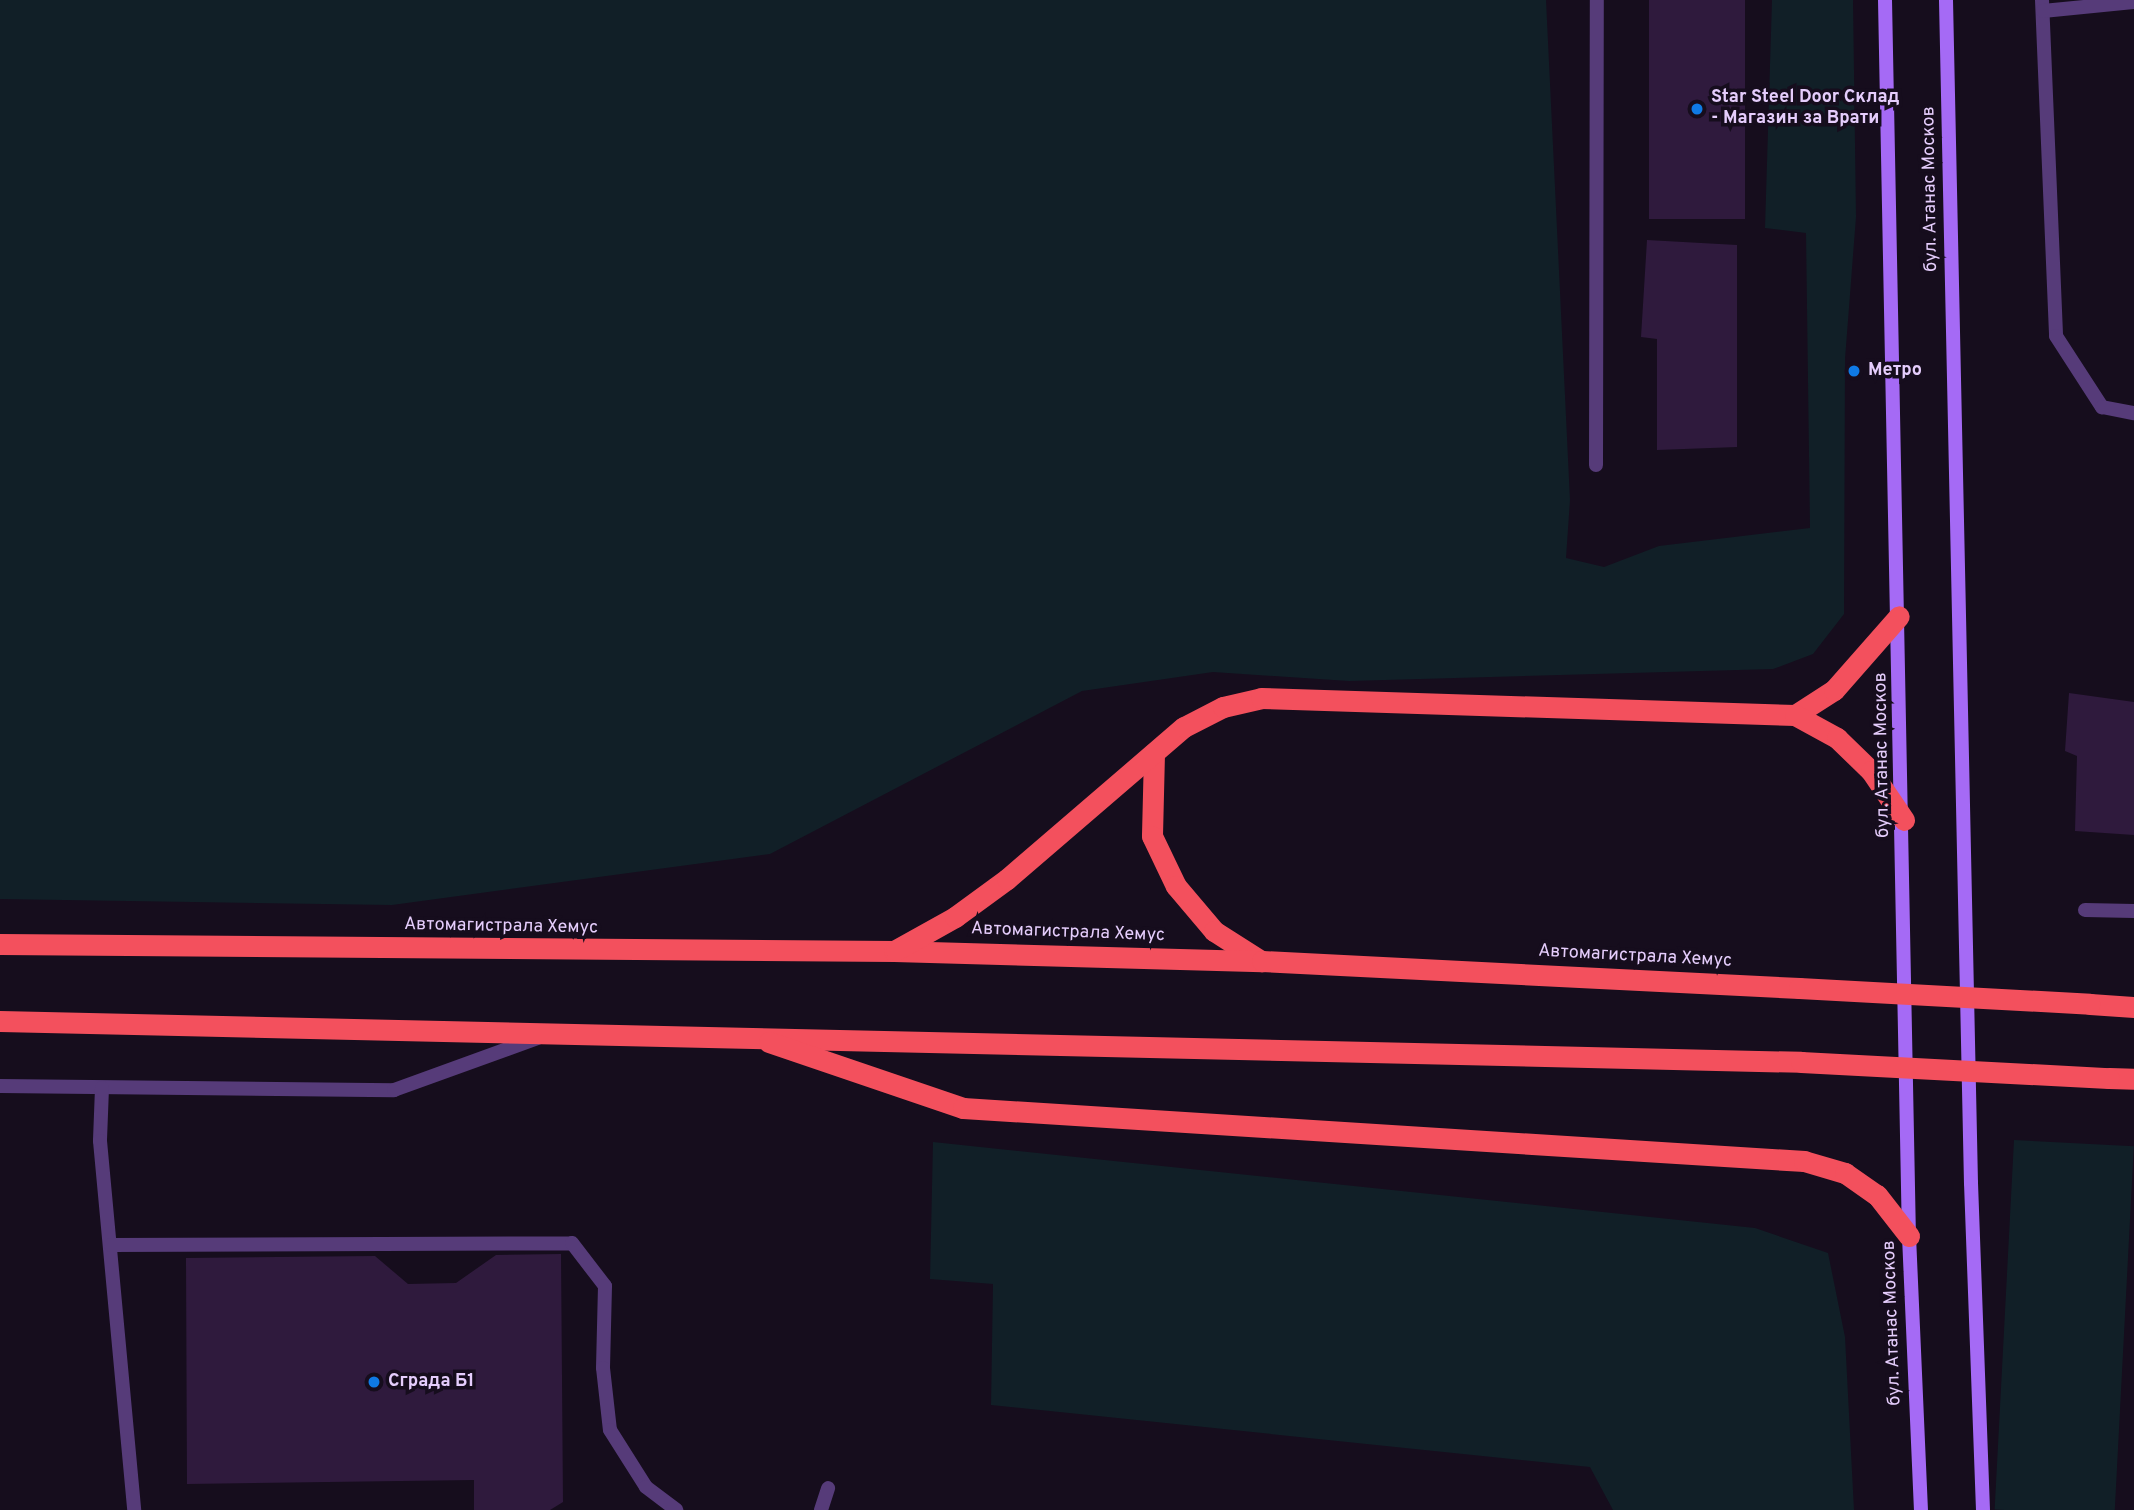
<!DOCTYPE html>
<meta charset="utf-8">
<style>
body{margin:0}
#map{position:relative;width:2134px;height:1510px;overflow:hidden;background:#160d1d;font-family:Overpass,sans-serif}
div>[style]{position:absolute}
.green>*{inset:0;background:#111f27;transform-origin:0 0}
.building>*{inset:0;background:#2f1a3d;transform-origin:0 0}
.service>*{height:14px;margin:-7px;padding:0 7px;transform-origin:7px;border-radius:7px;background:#563b79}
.secondary>*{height:14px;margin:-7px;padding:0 7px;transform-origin:7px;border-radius:7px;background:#a56af5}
.motorway>*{height:21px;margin:-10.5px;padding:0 10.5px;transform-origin:10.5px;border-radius:10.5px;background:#f3505d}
.motorway-bridge>*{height:21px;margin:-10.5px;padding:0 10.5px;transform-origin:10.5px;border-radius:10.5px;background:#f3505d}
.dots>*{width:19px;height:19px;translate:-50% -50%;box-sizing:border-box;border:4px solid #160d1d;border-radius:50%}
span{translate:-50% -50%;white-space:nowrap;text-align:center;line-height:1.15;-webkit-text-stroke:7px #160d1d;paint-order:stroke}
.poi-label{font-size:18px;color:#e5cdfc;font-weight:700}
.left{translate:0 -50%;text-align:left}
.street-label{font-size:18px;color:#e5cdfc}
</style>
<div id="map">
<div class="green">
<i style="clip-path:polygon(0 0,1546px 0,1570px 500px,1566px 558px,1604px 567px,1659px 546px,1810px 528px,1806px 233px,1765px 228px,1772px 0,1853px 0,1856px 217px,1845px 359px,1844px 614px,1813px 654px,1773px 669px,1349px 681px,1213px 672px,1082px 691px,770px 854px,392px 905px,0 899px)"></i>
<i style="left:2014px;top:1140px;width:120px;height:370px;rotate:3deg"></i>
<i style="clip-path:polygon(933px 1142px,1755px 1228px,1828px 1253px,1845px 1337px,1854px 1510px,1613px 1510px,1590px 1467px,991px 1405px,993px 1284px,930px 1279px)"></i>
</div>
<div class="building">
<i style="left:1649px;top:0;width:96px;height:219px"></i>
<i style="clip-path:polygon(1647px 240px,1737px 245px,1737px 447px,1657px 450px,1657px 339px,1641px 337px)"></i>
<i style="clip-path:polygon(2069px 693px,2134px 702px,2134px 835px,2075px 831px,2077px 756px,2065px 751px)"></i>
<i style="clip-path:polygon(561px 1254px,563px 1502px,550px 1510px,474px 1510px,474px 1480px,187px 1484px,186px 1258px,375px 1256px,408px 1284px,456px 1283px,496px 1255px)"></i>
</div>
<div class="service">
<i style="left:2042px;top:0;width:336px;rotate:87.6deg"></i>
<i style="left:2056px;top:336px;width:85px;rotate:57.1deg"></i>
<i style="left:2102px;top:407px;width:33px;rotate:11deg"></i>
<i style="left:2043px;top:11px;width:91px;rotate:-5.6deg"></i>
<i style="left:1596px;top:465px;width:465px;rotate:-89.9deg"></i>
<i style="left:2085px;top:910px;width:49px;rotate:1.2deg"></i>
<i style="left:0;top:1086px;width:394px;rotate:0.6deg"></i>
<i style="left:394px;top:1090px;width:153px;rotate:-19.9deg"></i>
<i style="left:102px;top:1088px;width:53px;rotate:92.2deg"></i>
<i style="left:100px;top:1141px;width:371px;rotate:84.7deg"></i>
<i style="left:111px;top:1245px;width:461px;rotate:-0.2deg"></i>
<i style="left:572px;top:1243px;width:54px;rotate:52.5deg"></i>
<i style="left:605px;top:1286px;width:82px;rotate:91.4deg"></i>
<i style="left:603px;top:1368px;width:62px;rotate:83.6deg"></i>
<i style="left:610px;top:1430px;width:67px;rotate:57.7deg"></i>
<i style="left:646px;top:1487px;width:38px;rotate:37deg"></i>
<i style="left:821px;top:1510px;width:23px;rotate:-72deg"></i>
</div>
<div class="secondary">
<i style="left:1885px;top:0;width:1236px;rotate:88.89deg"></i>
<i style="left:1909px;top:1236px;width:274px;rotate:87.5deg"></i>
<i style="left:1946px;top:0;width:1183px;rotate:88.79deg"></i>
<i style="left:1971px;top:1183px;width:327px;rotate:87.9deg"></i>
</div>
<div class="motorway">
<i style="left:1795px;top:715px;width:46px;rotate:-32.7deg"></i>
<i style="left:1834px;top:690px;width:98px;rotate:-48.7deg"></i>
<i style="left:1154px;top:753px;width:83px;rotate:91.4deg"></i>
<i style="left:1152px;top:836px;width:55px;rotate:64.4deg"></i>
<i style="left:1176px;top:886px;width:59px;rotate:49.8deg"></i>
<i style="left:1214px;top:931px;width:56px;rotate:32.6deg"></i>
<i style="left:0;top:944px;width:894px;rotate:0.45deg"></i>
<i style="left:894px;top:951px;width:368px;rotate:1.6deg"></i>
<i style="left:1262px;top:961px;width:538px;rotate:2.88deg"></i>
<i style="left:896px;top:950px;width:68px;rotate:-29.2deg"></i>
<i style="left:955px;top:917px;width:64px;rotate:-36.2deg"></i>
<i style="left:1007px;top:879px;width:233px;rotate:-40.7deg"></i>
<i style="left:1184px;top:727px;width:44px;rotate:-27.1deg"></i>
<i style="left:1223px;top:707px;width:39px;rotate:-13deg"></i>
<i style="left:1261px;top:698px;width:534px;rotate:1.82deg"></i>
<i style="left:1795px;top:715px;width:48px;rotate:28.7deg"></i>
<i style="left:1837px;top:738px;width:47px;rotate:44.1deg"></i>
<i style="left:1871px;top:771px;width:59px;rotate:56deg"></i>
<i style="left:2090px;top:1004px;width:44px;rotate:3.9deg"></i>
<i style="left:0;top:1021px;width:1801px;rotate:1.3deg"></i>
<i style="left:769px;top:1042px;width:205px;rotate:18.8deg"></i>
<i style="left:963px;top:1108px;width:843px;rotate:3.61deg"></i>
<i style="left:1804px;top:1161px;width:43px;rotate:16.3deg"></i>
<i style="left:1845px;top:1173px;width:39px;rotate:35deg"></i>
<i style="left:1877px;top:1195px;width:52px;rotate:52deg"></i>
<i style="left:2109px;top:1078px;width:25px;rotate:2deg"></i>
</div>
<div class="motorway-bridge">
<i style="left:1799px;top:988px;width:291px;rotate:3.1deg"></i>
<i style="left:1801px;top:1062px;width:308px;rotate:3deg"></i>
</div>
<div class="dots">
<i style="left:1697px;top:109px;background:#0f7ae5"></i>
<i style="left:1854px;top:371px;background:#0f7ae5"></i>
<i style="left:374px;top:1382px;background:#0f7ae5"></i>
</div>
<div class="poi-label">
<span class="left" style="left:1711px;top:109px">Star Steel Door Склад<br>- Магазин за Врати</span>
<span class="left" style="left:1868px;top:371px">Метро</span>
<span class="left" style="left:388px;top:1382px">Сграда Б1</span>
</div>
<div class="street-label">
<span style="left:1931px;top:189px;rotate:-91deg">бул. Атанас Москов</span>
<span style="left:1883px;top:755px;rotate:-91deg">бул. Атанас Москов</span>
<span style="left:501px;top:927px;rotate:1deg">Автомагистрала Хемус</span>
<span style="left:1068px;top:933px;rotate:2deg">Автомагистрала Хемус</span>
<span style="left:1635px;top:957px;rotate:3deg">Автомагистрала Хемус</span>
<span style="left:1893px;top:1323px;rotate:-92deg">бул. Атанас Москов</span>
</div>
</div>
